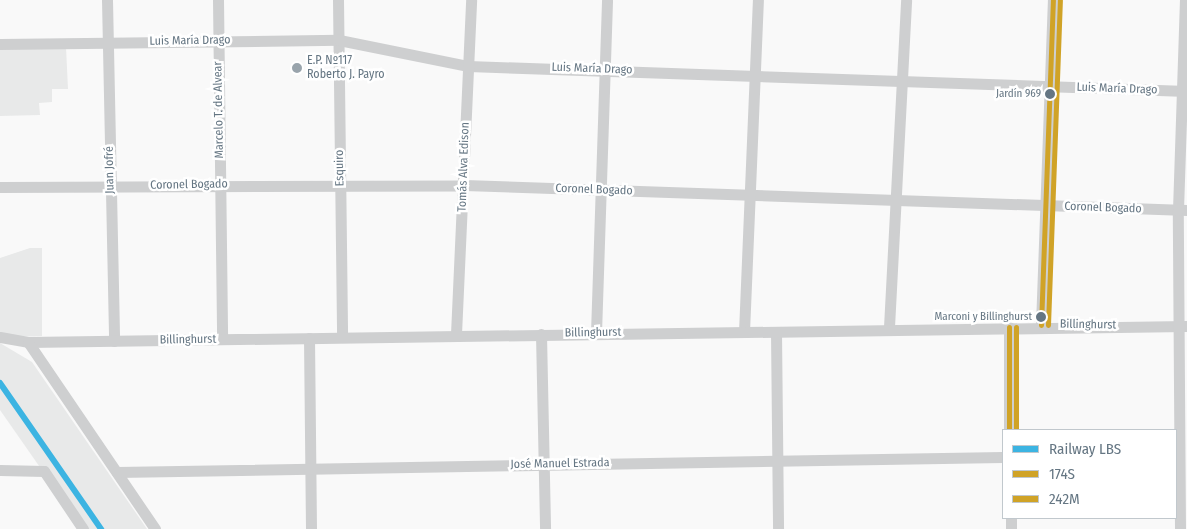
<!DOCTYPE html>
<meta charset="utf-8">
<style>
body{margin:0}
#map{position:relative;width:1187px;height:529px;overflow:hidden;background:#f9f9f9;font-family:"Fira Sans Condensed",sans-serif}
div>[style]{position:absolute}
.built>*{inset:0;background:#e8e9e9}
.street>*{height:11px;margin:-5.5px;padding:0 5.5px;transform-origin:5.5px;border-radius:5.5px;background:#cecfd0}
.bus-1>*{height:5px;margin:-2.5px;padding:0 2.5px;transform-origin:2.5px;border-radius:2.5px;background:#d0a327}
.bus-2>*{height:5px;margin:-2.5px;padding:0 2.5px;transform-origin:2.5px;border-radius:2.5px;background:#d0a327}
.rail-1>*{height:6px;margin:-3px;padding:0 3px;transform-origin:3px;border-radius:3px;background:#3cb4e2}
.dots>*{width:14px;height:14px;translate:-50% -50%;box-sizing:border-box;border:2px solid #fff;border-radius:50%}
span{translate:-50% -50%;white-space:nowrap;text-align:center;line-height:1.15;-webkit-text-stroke:5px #fff;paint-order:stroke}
.bus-label{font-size:11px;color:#657683}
.right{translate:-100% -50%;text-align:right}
.street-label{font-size:12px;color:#657683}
.poi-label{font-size:12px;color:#657683}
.left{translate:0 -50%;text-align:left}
.legend{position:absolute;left:1002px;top:429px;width:175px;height:90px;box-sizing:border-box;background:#fff;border:1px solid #c1c8cd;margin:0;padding:6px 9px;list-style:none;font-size:15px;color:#657683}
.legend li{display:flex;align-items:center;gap:10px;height:25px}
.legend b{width:25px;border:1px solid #c1c8cd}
</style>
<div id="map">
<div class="built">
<i style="clip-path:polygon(66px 47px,68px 89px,52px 89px,52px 102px,39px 103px,40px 115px,0 116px,0 49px)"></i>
<i style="clip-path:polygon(30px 248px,42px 248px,42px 336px,10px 337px,0 332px,0 258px)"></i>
<i style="clip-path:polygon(0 343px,32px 362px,147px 529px,83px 529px,0 410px)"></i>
</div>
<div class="street">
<i style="left:107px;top:0;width:341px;rotate:88.8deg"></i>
<i style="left:218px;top:0;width:339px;rotate:89.3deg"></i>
<i style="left:338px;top:0;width:337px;rotate:89.3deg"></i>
<i style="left:0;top:44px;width:339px;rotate:-0.7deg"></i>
<i style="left:339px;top:40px;width:132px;rotate:11.4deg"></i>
<i style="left:468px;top:66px;width:719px;rotate:1.99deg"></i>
<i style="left:0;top:187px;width:464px;rotate:-0.2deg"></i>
<i style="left:464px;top:185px;width:723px;rotate:1.98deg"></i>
<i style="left:1041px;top:325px;width:325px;rotate:-87.9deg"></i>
<i style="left:889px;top:327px;width:327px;rotate:-87deg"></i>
<i style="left:744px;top:332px;width:332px;rotate:-87.6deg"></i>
<i style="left:776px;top:332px;width:197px;rotate:89.4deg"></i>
<i style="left:596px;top:333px;width:333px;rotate:-88.1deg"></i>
<i style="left:456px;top:334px;width:334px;rotate:-87.4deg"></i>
<i style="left:541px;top:334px;width:195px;rotate:88.8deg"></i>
<i style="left:0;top:337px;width:28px;rotate:10deg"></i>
<i style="left:28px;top:342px;width:1159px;rotate:-0.79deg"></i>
<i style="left:309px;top:338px;width:191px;rotate:89.4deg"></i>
<i style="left:28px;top:342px;width:226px;rotate:55.8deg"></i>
<i style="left:1009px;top:430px;width:103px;rotate:-90deg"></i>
<i style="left:0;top:470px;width:44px;rotate:1.3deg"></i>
<i style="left:44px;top:471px;width:70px;rotate:56.1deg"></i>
<i style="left:117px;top:472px;width:886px;rotate:-0.97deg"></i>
<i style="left:1011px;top:518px;width:11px;rotate:90deg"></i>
<i style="left:1180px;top:529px;width:319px;rotate:-90.4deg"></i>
<i style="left:1178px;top:210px;width:210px;rotate:-88.1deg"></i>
</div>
<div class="bus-1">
<i style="left:1041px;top:325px;width:325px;rotate:-87.9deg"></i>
<i style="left:1009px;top:327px;width:103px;rotate:90deg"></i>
</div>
<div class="bus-2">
<i style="left:1048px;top:325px;width:325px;rotate:-87.9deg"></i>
<i style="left:1016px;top:327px;width:103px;rotate:90deg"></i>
</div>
<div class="rail-1">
<i style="left:0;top:383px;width:178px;rotate:55.3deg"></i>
</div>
<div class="dots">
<i style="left:297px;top:68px;background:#99a4ac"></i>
<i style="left:1050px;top:94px;background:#657683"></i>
<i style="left:1041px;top:317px;background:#657683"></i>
</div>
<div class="bus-label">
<span class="right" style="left:1041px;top:94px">Jardín 969</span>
<span class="right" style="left:1032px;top:317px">Marconi y Billinghurst</span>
</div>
<div class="street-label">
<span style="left:190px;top:41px;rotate:-1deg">Luis María Drago</span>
<span style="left:592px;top:69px;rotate:2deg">Luis María Drago</span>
<span style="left:1117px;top:89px;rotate:2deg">Luis María Drago</span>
<span style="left:219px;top:110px;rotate:-91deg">Marcelo T. de Alvear</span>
<span style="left:464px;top:167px;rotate:-88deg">Tomás Alva Edison</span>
<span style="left:340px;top:168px;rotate:-91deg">Esquiro</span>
<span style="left:110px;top:170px;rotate:-91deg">Juan Jofré</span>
<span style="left:189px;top:185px;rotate:-1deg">Coronel Bogado</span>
<span style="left:594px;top:190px;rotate:2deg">Coronel Bogado</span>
<span style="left:1103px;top:208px;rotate:2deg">Coronel Bogado</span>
<span style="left:1088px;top:325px;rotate:1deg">Billinghurst</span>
<span style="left:593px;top:333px;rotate:-1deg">Billinghurst</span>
<span style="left:188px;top:340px;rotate:-1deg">Billinghurst</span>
<span style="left:560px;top:464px;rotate:-1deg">José Manuel Estrada</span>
</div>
<div class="poi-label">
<span class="left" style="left:307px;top:68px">E.P. Nº117<br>Roberto J. Payro</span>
</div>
<ul class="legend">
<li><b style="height:6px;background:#3cb4e2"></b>Railway LBS</li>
<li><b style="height:6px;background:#d0a327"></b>174S</li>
<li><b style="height:6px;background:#d0a327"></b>242M</li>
</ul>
</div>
